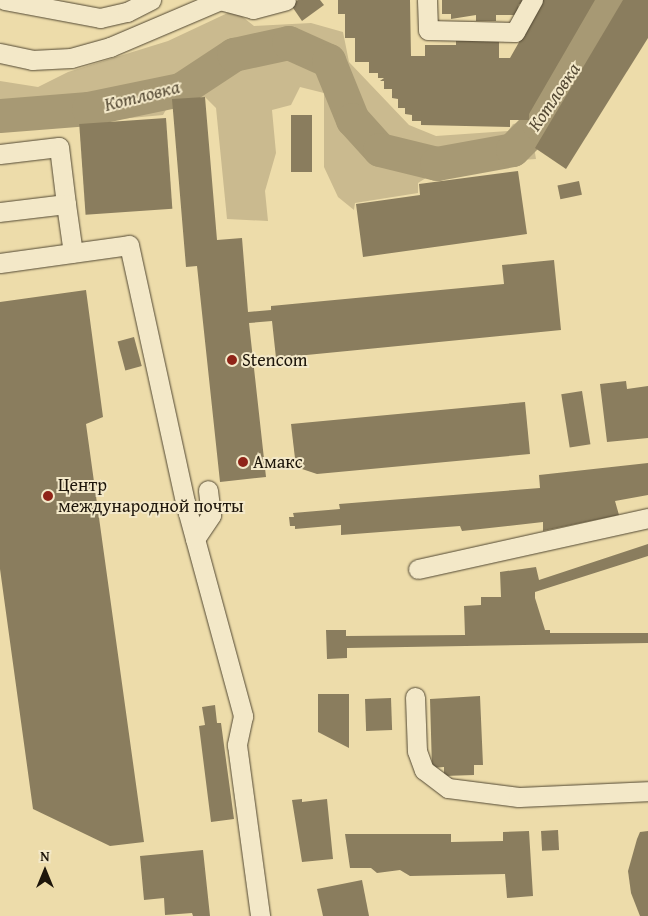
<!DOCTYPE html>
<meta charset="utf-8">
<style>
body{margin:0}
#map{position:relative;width:648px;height:916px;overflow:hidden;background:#eddcaa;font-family:"Gentium Book Plus",serif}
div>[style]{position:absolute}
.green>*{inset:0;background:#caba8f}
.river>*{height:34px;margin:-17px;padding:0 17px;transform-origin:17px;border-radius:17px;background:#a79974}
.building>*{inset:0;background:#8a7d5e;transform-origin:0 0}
.roads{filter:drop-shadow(0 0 1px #524833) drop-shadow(0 0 1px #524833)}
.minor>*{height:19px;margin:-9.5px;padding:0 9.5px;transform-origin:9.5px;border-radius:9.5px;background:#f3e8c8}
.dots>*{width:14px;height:14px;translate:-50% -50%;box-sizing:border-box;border:2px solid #f3e8c8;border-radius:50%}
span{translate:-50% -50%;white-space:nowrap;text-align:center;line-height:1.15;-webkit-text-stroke:4px #f3e8c8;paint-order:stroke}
.poi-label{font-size:18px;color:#1e160b}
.left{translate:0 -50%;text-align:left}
.water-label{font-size:19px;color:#554a35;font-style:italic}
.north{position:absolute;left:20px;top:846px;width:50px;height:50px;-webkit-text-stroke:4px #f3e8c8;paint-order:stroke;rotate:0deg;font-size:14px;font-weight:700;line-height:20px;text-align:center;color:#1e160b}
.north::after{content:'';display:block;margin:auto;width:18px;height:22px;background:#1e160b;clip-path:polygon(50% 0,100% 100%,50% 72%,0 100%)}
</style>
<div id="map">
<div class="green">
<i style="clip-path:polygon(234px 10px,254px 26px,311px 23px,343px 32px,349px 62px,409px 125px,436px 136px,508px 131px,513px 124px,530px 121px,578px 30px,589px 31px,595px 40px,534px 147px,536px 159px,446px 165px,418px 183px,418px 193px,355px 203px,354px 210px,338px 197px,324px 167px,324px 93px,300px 87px,291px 105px,272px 110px,276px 153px,265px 191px,268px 221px,227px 219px,216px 108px,205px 97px,172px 99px,163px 115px,0 130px,0 81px,38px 87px,68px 72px,168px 41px)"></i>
</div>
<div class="river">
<i style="left:0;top:116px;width:89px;rotate:-4.5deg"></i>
<i style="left:89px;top:109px;width:94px;rotate:-11.7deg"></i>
<i style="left:181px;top:90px;width:64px;rotate:-33.4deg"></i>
<i style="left:234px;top:55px;width:56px;rotate:-12.3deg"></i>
<i style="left:289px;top:43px;width:44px;rotate:24.2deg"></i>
<i style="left:329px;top:61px;width:64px;rotate:67.9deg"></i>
<i style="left:353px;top:120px;width:40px;rotate:48deg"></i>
<i style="left:380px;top:150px;width:59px;rotate:13.8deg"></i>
<i style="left:437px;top:164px;width:77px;rotate:-10.4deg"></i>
<i style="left:513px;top:150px;width:37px;rotate:-45deg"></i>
<i style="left:539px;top:124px;width:145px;rotate:-58.8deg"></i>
</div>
<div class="building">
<i style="clip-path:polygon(298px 0,320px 0,324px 5px,302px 21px,291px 5px)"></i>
<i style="clip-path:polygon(338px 0,410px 0,411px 56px,425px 56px,425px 45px,456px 45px,456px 37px,499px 37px,499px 58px,510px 58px,543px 0,595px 0,529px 114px,529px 120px,510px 120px,510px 127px,421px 125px,421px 121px,412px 121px,412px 115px,405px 114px,405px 108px,398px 108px,398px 99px,392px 98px,392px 89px,384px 89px,384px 81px,380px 81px,384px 78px,378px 78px,378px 73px,369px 73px,369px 62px,355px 62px,355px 38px,345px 38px,345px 14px,338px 14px)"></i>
<i style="clip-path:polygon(442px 0,523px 0,523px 4px,519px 4px,516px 15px,496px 15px,496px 21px,476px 21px,476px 15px,451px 19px,451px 14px,442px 14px)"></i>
<i style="clip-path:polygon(623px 0,648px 0,648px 38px,566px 169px,535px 148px)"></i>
<i style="clip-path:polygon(205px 97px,217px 240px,242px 238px,248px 312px,271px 310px,271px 306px,504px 284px,502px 265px,554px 260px,561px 330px,276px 358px,272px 321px,249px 323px,266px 477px,220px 482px,197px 266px,186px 267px,172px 99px)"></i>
<i style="left:291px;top:115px;width:21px;height:57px"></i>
<i style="left:166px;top:118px;width:91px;height:87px;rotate:86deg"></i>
<i style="clip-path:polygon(518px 171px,527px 234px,363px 257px,356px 204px,420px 195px,419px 184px)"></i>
<i style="left:579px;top:181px;width:14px;height:22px;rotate:78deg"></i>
<i style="clip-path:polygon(86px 290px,103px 417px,86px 424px,144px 842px,110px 846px,33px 809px,0 569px,0 302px)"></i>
<i style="left:134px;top:337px;width:30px;height:17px;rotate:75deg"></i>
<i style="clip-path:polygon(626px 381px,627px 389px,648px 386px,648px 438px,607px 442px,600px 384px)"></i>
<i style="left:582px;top:391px;width:54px;height:21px;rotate:81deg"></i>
<i style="clip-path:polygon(525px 402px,530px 454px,317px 474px,296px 467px,291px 424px)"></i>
<i style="clip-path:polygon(648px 463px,648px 495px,615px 501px,619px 515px,543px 531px,543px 522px,462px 531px,460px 526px,341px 535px,341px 525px,295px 529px,295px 526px,290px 526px,289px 517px,294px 517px,293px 513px,340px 509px,339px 504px,540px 488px,539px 475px)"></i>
<i style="clip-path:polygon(648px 544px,648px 556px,535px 592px,535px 598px,545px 630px,550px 630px,550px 633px,648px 633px,648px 643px,347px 648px,347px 658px,327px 659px,326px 630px,346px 630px,346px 636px,465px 635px,464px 606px,481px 605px,481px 597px,501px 597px,500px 572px,536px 567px,539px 580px)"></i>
<i style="clip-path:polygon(318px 694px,349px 694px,349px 748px,318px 732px)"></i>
<i style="clip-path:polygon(480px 696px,483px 765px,474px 765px,474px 775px,444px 776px,444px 767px,432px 768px,430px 699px)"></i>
<i style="left:391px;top:698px;width:32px;height:26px;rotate:88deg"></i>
<i style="clip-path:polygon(215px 705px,217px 723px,221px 723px,234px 819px,211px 822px,199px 726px,205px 725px,202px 707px)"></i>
<i style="clip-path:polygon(302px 799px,302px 802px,327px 799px,333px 859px,302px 862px,292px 800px)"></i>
<i style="left:558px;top:830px;width:20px;height:17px;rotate:87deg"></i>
<i style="clip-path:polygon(529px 831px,533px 896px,507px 898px,505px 874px,410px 876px,400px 870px,377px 873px,371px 868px,350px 868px,345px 834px,451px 834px,451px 842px,503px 841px,503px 832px)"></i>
<i style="clip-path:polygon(648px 831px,648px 916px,640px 916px,631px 893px,628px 871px,637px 839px,640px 832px)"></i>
<i style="clip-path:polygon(203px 850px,210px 916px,193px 916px,192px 913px,165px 915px,164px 898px,144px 900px,140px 856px)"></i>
<i style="clip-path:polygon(362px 880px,369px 916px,323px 916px,317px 889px)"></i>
</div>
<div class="roads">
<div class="minor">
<i style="left:4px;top:0;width:98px;rotate:10.6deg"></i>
<i style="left:100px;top:18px;width:28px;rotate:-13deg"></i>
<i style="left:127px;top:12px;width:27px;rotate:-27deg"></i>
<i style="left:220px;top:0;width:34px;rotate:15deg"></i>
<i style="left:253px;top:9px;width:34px;rotate:-15deg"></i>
<i style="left:427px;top:0;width:30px;rotate:88deg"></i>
<i style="left:428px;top:30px;width:87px;rotate:1.3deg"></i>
<i style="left:515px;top:32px;width:37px;rotate:-61deg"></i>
<i style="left:0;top:53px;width:33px;rotate:12deg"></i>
<i style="left:32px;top:60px;width:39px;rotate:-3deg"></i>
<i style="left:71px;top:58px;width:41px;rotate:-15.8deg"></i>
<i style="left:110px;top:47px;width:120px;rotate:-23.1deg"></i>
<i style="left:0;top:154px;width:59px;rotate:-6.8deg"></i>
<i style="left:59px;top:147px;width:57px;rotate:83deg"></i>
<i style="left:66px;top:204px;width:66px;rotate:173.1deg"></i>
<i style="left:66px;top:204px;width:49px;rotate:81.9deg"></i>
<i style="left:0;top:263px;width:130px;rotate:-7.9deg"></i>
<i style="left:129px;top:245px;width:263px;rotate:77.7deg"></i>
<i style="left:185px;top:502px;width:222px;rotate:74.8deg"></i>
<i style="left:243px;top:716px;width:30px;rotate:102deg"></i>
<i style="left:237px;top:745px;width:173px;rotate:82.3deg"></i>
<i style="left:195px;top:539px;width:29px;rotate:-56deg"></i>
<i style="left:211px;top:515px;width:25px;rotate:-97deg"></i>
<i style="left:418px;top:569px;width:236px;rotate:-12.5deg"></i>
<i style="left:415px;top:697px;width:54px;rotate:87.9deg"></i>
<i style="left:417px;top:751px;width:20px;rotate:70deg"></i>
<i style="left:424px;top:770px;width:30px;rotate:37deg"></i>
<i style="left:448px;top:788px;width:71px;rotate:7.3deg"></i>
<i style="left:518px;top:797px;width:130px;rotate:-2.6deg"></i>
</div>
</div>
<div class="dots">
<i style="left:232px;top:360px;background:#8f2418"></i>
<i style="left:243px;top:462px;background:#8f2418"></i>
<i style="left:48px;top:496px;background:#8f2418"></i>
</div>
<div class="poi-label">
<span class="left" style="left:242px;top:360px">Stencom</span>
<span class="left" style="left:253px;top:462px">Амакс</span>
<span class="left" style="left:58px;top:496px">Центр<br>международной почты</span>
</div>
<div class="water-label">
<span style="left:142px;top:96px;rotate:-14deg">Котловка</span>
<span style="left:554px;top:97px;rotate:-56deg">Котловка</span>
</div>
<div class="north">N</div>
</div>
